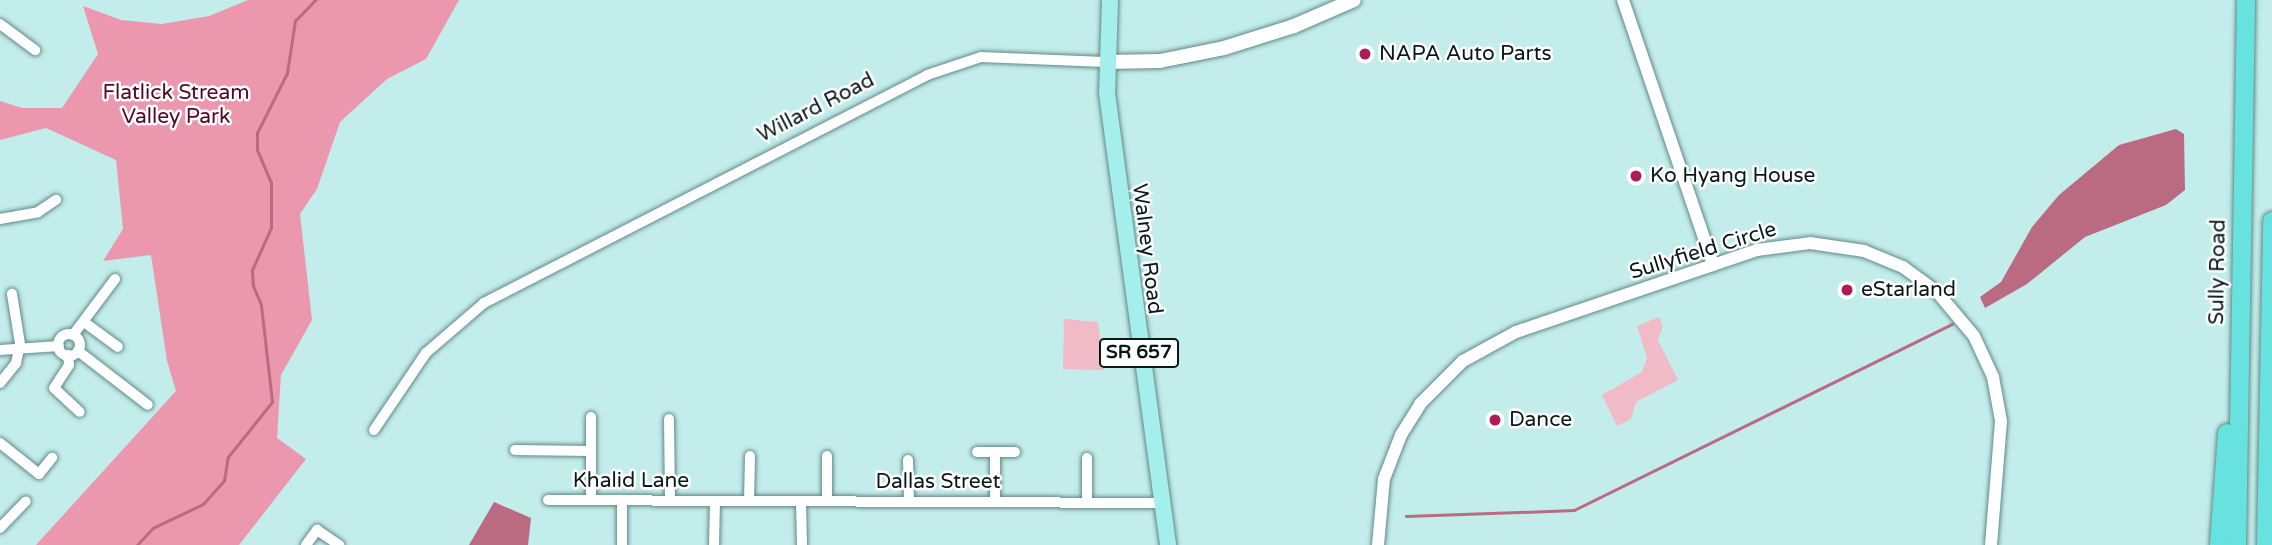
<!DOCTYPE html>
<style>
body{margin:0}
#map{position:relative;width:2272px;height:545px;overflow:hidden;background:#c3edeb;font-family:"Varela Round",sans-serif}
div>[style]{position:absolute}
.green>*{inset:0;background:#f1bac7}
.forest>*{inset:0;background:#eb97ad}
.water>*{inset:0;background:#ba6b81}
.stream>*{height:2.5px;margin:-1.25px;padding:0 1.25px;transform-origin:1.25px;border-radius:1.25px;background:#ba6b81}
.roads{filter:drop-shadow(0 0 2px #618987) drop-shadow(0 0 2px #618987)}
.minor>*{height:10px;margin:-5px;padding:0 5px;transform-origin:5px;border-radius:5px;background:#fff}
.minor>.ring{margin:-5px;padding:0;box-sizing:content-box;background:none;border:10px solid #fff;border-radius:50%}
.tertiary>*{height:12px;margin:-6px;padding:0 6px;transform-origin:6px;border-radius:6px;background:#fff}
.secondary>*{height:14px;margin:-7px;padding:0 7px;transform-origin:7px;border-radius:7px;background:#fff}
.primary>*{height:16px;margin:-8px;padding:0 8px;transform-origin:8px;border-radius:8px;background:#a4eeeb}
.motorway>*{height:18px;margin:-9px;padding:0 9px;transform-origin:9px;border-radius:9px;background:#68e2de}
.dots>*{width:19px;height:19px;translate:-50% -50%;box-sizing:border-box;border:4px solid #fff;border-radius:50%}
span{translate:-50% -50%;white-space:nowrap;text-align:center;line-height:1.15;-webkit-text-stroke:5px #fff;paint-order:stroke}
.shield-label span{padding:2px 5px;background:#fff;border:2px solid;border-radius:5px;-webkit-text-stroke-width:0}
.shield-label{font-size:19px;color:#081918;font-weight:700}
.poi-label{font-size:21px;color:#081918}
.left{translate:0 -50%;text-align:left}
.park-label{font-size:21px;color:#530827}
.street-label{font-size:21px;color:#081918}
</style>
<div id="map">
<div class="green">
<i style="clip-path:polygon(1659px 317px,1663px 326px,1658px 340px,1678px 380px,1636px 402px,1631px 419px,1617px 426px,1602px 395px,1642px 372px,1647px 358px,1637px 326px)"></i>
<i style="clip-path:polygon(1064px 319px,1098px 322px,1104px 370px,1063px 369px)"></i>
</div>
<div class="forest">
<i style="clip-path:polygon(248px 0,459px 0,426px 59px,387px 79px,340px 122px,317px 189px,300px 214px,312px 320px,281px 375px,277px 438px,306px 459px,239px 545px,36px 545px,176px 391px,167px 361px,151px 255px,103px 261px,123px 229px,116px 160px,46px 128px,0 140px,0 101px,22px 108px,62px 108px,98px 54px,83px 6px,121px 20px,162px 24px,209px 16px)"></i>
</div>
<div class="water">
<i style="clip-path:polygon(2176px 129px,2184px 134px,2185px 190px,2166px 205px,2085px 237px,2027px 284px,1985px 308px,1980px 297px,2001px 282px,2032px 227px,2059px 195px,2119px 145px)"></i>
<i style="clip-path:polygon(494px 502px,531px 518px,528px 545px,469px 545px)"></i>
</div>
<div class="stream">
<i style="left:1406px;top:516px;width:168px;rotate:-2deg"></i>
<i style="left:1574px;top:510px;width:421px;rotate:-26.2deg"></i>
<i style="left:137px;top:545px;width:23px;rotate:-47deg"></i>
<i style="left:153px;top:528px;width:55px;rotate:-25.6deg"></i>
<i style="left:203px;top:504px;width:31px;rotate:-48deg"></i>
<i style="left:224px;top:481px;width:24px;rotate:-81deg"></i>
<i style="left:228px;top:457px;width:70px;rotate:-51.3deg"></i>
<i style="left:272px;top:402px;width:98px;rotate:-96.5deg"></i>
<i style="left:261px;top:305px;width:21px;rotate:-113deg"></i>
<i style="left:253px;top:286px;width:16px;rotate:-94deg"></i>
<i style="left:252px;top:270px;width:46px;rotate:-65.7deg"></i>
<i style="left:271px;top:228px;width:45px;rotate:-90deg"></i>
<i style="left:271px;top:183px;width:36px;rotate:-113deg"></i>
<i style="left:257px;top:150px;width:17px;rotate:-90deg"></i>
<i style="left:257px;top:133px;width:67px;rotate:-63.4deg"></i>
<i style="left:287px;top:73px;width:53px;rotate:-81.3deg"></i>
<i style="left:295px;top:21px;width:29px;rotate:-46deg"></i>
</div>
<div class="roads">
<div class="minor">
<i style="left:0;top:24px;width:44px;rotate:36.6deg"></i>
<i style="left:0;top:219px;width:39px;rotate:-10deg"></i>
<i style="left:38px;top:212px;width:22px;rotate:-34deg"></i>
<i style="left:84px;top:322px;width:42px;rotate:36.3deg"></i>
<i class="ring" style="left:58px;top:334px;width:12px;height:12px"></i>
<i style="left:73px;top:335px;width:70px;rotate:-53.1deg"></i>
<i style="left:0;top:350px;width:59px;rotate:-3.9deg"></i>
<i style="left:78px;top:351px;width:88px;rotate:37.6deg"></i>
<i style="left:68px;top:355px;width:10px;rotate:84deg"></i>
<i style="left:69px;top:365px;width:27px;rotate:123deg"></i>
<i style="left:54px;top:388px;width:35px;rotate:43deg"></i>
<i style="left:0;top:383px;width:26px;rotate:-51deg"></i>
<i style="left:16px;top:363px;width:19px;rotate:-78deg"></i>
<i style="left:20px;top:344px;width:51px;rotate:-99.1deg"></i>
<i style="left:591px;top:417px;width:83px;rotate:90deg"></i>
<i style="left:669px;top:419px;width:81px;rotate:89.3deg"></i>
<i style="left:374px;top:430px;width:93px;rotate:-56deg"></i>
<i style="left:426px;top:353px;width:77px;rotate:-40.8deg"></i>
<i style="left:484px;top:303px;width:498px;rotate:-27.2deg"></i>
<i style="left:927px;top:75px;width:57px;rotate:-18.4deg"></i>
<i style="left:981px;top:57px;width:124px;rotate:2.3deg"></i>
<i style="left:0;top:443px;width:50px;rotate:38.5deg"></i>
<i style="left:39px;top:474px;width:21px;rotate:-51deg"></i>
<i style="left:515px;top:450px;width:76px;rotate:0.8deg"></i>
<i style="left:977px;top:452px;width:38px"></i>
<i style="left:995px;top:452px;width:50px;rotate:90deg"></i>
<i style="left:1087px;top:458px;width:44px;rotate:90deg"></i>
<i style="left:908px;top:460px;width:41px;rotate:88.6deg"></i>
<i style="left:548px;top:500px;width:613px;rotate:0.28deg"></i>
<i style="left:749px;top:501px;width:45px;rotate:-88.7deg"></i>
<i style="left:801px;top:501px;width:44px;rotate:88.7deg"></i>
<i style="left:827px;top:501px;width:45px;rotate:-90deg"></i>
<i style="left:0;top:528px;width:37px;rotate:-46deg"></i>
<i style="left:306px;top:545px;width:19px;rotate:-54deg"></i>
<i style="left:317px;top:530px;width:27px;rotate:34deg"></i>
<i style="left:622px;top:545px;width:45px;rotate:-90deg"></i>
<i style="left:714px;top:545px;width:44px;rotate:-88.7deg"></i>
</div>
<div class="tertiary">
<i style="left:1623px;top:0;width:280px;rotate:71.2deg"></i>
<i style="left:1378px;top:545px;width:66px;rotate:-84.8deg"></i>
<i style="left:1384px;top:479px;width:47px;rotate:-68.9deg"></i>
<i style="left:1401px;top:435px;width:36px;rotate:-58deg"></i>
<i style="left:1420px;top:404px;width:61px;rotate:-45deg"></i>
<i style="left:1463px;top:361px;width:60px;rotate:-28.7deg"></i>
<i style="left:1516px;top:332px;width:255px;rotate:-18.8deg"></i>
<i style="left:1757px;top:250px;width:53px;rotate:-7.5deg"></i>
<i style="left:1810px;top:243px;width:55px;rotate:8.4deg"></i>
<i style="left:1864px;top:251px;width:42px;rotate:22.3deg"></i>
<i style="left:1903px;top:267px;width:42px;rotate:36.3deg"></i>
<i style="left:1937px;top:292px;width:57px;rotate:49.9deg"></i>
<i style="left:1974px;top:336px;width:45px;rotate:65.1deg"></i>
<i style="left:1993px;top:377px;width:45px;rotate:79.7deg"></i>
<i style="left:2001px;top:421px;width:124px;rotate:94.6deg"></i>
</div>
<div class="secondary">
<i style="left:1105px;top:62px;width:55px;rotate:-1deg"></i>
<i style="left:1160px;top:61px;width:65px;rotate:-11.5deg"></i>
<i style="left:1224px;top:48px;width:73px;rotate:-17.4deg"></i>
<i style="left:1294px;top:26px;width:65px;rotate:-23.4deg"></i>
</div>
<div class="primary">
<i style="left:1110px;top:0;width:93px;rotate:91.8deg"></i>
<i style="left:1107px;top:93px;width:456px;rotate:82.3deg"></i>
</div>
<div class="motorway">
<i style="left:2219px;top:545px;width:112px;rotate:-85.9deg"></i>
<i style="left:2237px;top:545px;width:545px;rotate:-89.05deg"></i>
<i style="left:2266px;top:545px;width:324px;rotate:-88.9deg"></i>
</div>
</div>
<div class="dots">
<i style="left:1365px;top:54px;background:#ac1d57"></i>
<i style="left:1636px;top:176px;background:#ac1d57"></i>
<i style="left:1847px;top:290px;background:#ac1d57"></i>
<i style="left:1495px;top:420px;background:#ac1d57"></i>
</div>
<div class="shield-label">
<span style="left:1139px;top:353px">SR 657</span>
</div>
<div class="poi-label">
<span class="left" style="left:1379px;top:54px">NAPA Auto Parts</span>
<span class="left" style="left:1650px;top:176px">Ko Hyang House</span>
<span class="left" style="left:1861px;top:290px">eStarland</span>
<span class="left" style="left:1509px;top:420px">Dance</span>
</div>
<div class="park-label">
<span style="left:176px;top:105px">Flatlick Stream<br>Valley Park</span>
</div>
<div class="street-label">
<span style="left:816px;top:108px;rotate:-27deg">Willard Road</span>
<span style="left:1147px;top:249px;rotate:83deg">Walney Road</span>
<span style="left:1703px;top:251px;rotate:-17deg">Sullyfield Circle</span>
<span style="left:2218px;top:272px;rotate:-89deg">Sully Road</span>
<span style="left:631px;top:481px">Khalid Lane</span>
<span style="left:938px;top:482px">Dallas Street</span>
</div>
</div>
